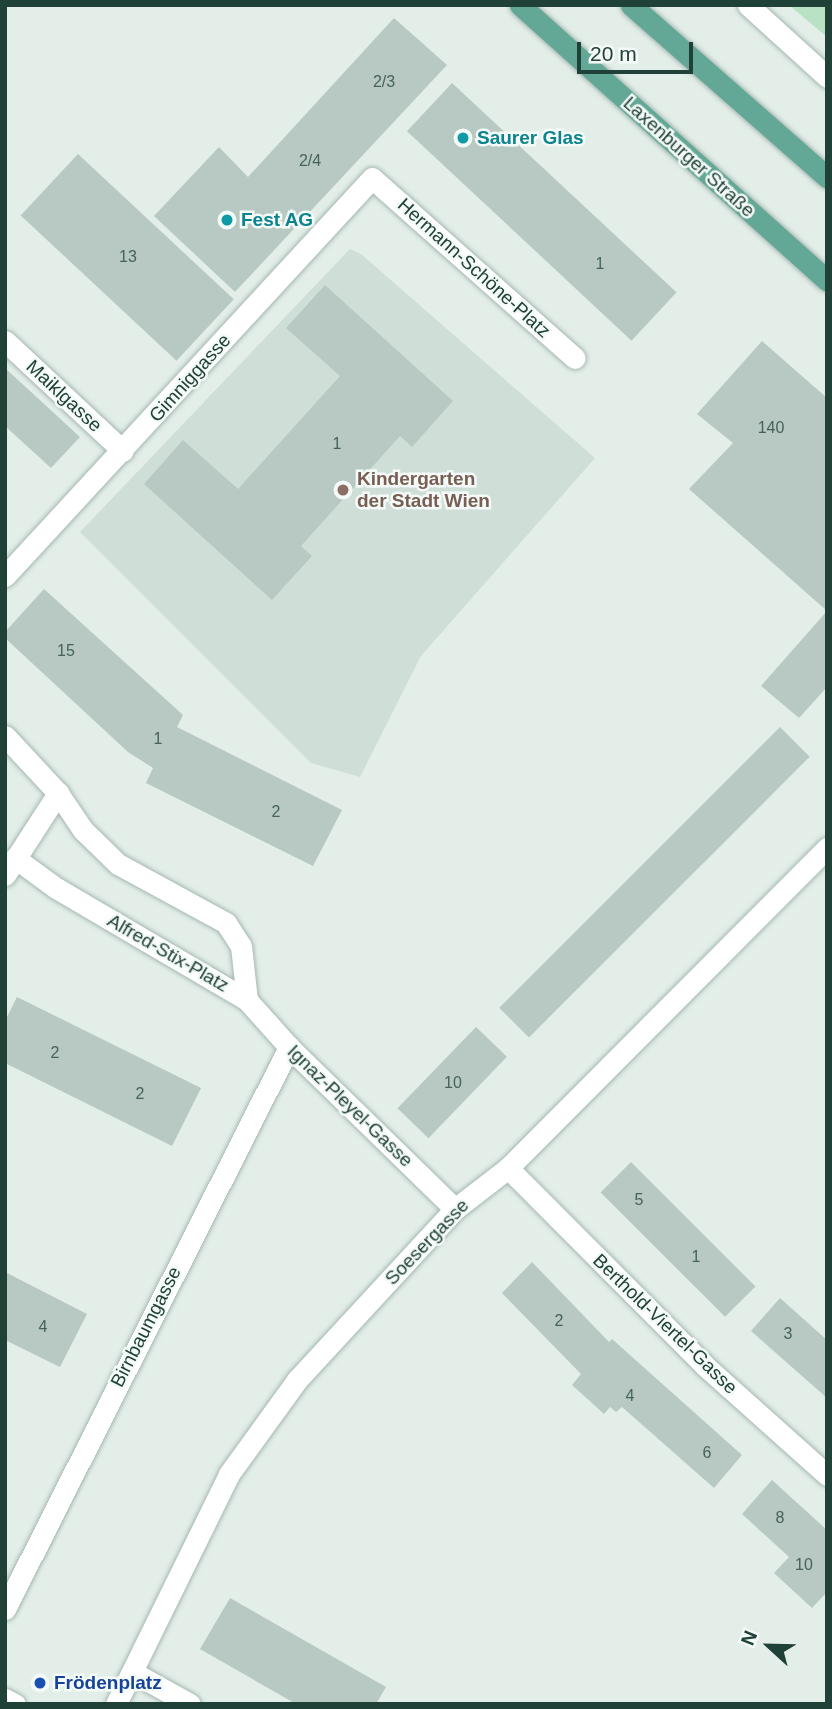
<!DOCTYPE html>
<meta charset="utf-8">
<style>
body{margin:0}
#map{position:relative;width:832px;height:1709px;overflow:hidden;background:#e3eee9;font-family:Arial,sans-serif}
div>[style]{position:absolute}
.built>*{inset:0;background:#d0ded8}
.green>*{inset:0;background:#b9e1c4}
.building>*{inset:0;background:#b7c9c2;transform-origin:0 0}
.roads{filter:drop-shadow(0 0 2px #a5b7b0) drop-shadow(0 0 2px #a5b7b0)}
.minor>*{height:21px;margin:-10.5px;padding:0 10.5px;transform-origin:10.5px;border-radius:10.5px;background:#fff}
.major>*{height:21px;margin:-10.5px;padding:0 10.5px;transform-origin:10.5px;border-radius:10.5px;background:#63a896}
.dots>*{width:19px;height:19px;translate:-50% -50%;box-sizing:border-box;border:4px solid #f4faf7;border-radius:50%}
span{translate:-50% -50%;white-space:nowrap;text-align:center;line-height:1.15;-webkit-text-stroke:5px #f4faf7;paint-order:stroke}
.number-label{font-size:16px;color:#46635a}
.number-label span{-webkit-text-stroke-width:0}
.culture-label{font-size:19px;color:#0d838f;font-weight:700}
.left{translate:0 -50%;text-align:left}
.street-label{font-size:19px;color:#204138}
.education-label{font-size:19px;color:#785e54;font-weight:700}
.transit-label{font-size:19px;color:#164399;font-weight:700}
.frame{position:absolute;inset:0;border:7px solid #204138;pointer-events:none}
.north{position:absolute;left:734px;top:1611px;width:70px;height:70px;-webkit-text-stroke:5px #f4faf7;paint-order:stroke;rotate:292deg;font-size:19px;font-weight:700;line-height:28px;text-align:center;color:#204138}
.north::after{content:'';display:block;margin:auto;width:24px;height:32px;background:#204138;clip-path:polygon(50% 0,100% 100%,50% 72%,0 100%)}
.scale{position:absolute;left:577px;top:42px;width:116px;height:32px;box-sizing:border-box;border:4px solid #204138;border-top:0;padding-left:9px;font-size:21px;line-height:24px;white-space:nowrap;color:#204138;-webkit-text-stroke:5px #f4faf7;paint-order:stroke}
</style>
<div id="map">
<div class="built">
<i style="clip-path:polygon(350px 249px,361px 254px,595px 458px,421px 656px,360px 777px,311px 763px,80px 532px)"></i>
</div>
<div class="green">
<i style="clip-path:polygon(789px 5px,827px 5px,827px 37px)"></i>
</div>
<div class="building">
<i style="clip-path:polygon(394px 18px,447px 65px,235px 292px,154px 216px,219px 147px,248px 177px)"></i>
<i style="left:452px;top:83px;width:307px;height:66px;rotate:43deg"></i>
<i style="left:78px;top:154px;width:213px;height:84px;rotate:43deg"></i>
<i style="clip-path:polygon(325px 285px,453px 401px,412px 447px,400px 436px,301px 546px,312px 556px,272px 600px,144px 484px,183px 440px,238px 489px,340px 376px,286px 328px)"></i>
<i style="clip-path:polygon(762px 341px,827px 398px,827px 611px,689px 489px,733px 443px,697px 414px)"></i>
<i style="clip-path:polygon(5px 368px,80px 437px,51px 468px,5px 426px)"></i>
<i style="clip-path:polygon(44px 589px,183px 715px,177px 727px,342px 810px,313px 866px,146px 783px,153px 768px,128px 752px,5px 638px,5px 632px)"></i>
<i style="clip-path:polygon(827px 611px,827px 687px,799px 718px,761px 686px)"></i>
<i style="left:780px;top:727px;width:42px;height:397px;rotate:45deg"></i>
<i style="clip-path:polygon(17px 997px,201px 1088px,172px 1146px,5px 1063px,5px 1021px)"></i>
<i style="left:476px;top:1027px;width:43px;height:113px;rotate:44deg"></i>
<i style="left:631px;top:1162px;width:176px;height:43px;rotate:45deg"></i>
<i style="clip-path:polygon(532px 1262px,609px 1342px,612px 1339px,742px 1455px,714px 1488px,622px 1407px,616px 1412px,610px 1407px,604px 1414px,572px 1385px,581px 1374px,502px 1293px)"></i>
<i style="clip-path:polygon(5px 1272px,87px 1314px,60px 1367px,5px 1340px)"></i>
<i style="clip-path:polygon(780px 1298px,827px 1340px,827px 1398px,751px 1331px)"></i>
<i style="clip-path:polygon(772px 1480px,827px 1530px,827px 1592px,812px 1608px,774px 1573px,789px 1557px,742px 1514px)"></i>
<i style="clip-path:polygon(230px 1598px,386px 1687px,376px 1704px,296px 1704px,200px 1649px)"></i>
</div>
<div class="roads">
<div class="minor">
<i style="left:748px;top:5px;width:107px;rotate:42.3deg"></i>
<i style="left:5px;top:341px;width:161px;rotate:43deg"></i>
<i style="left:5px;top:576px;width:541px;rotate:-47.32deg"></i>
<i style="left:372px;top:178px;width:271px;rotate:41.6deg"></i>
<i style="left:5px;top:736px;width:78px;rotate:47.1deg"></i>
<i style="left:58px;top:793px;width:45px;rotate:56deg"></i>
<i style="left:83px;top:830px;width:49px;rotate:44.2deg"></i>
<i style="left:118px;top:864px;width:123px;rotate:28.6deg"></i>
<i style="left:226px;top:923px;width:27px;rotate:57deg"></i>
<i style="left:241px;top:946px;width:54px;rotate:83.7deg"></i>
<i style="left:247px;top:1000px;width:221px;rotate:-149.6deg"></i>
<i style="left:56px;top:888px;width:51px;rotate:-143.8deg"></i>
<i style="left:5px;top:875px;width:98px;rotate:-57.1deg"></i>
<i style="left:247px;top:1000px;width:63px;rotate:48.2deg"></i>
<i style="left:289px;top:1047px;width:232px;rotate:44.3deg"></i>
<i style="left:508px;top:1168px;width:278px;rotate:45.1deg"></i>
<i style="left:704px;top:1365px;width:165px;rotate:41.8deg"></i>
<i style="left:5px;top:1609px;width:630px;rotate:-63.19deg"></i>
<i style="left:132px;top:1672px;width:66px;rotate:28.9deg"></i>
<i style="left:5px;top:1699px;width:11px;rotate:27deg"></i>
<i style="left:116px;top:1704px;width:256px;rotate:-63.8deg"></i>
<i style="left:229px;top:1474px;width:116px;rotate:-54.1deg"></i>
<i style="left:297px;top:1380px;width:233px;rotate:-47.3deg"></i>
<i style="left:455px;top:1209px;width:67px;rotate:-37.7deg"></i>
<i style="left:508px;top:1168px;width:452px;rotate:-45.1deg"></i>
</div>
<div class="major">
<i style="left:520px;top:5px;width:412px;rotate:41.9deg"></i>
<i style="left:631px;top:5px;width:261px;rotate:41.3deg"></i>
</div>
</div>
<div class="dots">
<i style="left:463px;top:138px;background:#0f9aa8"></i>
<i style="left:227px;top:220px;background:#0f9aa8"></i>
<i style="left:343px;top:490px;background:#8d6e63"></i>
<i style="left:40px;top:1683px;background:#1a4fb4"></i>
</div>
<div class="number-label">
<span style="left:384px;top:82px">2/3</span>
<span style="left:310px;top:161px">2/4</span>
<span style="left:128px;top:257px">13</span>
<span style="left:600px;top:264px">1</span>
<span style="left:771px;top:428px">140</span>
<span style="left:337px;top:444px">1</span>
<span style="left:66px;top:651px">15</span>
<span style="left:158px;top:739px">1</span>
<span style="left:276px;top:812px">2</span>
<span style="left:55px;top:1053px">2</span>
<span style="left:453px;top:1083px">10</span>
<span style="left:140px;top:1094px">2</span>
<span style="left:639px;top:1200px">5</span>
<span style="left:696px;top:1257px">1</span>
<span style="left:559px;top:1321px">2</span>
<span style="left:43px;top:1327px">4</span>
<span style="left:788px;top:1334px">3</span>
<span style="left:630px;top:1396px">4</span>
<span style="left:707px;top:1453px">6</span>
<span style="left:780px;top:1518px">8</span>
<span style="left:804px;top:1565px">10</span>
</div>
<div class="culture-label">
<span class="left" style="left:477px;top:138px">Saurer Glas</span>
<span class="left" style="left:241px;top:220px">Fest AG</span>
</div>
<div class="street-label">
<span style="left:689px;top:157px;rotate:42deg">Laxenburger Straße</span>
<span style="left:474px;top:268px;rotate:42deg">Hermann-Schöne-Platz</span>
<span style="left:190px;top:378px;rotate:-48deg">Gimniggasse</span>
<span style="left:64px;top:396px;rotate:43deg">Maiklgasse</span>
<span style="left:168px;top:953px;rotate:30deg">Alfred-Stix-Platz</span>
<span style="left:350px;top:1106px;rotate:44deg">Ignaz-Pleyel-Gasse</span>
<span style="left:427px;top:1242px;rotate:-46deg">Soesergasse</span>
<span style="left:665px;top:1324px;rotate:44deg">Berthold-Viertel-Gasse</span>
<span style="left:146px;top:1327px;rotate:-63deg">Birnbaumgasse</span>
</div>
<div class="education-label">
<span class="left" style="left:357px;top:490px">Kindergarten<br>der Stadt Wien</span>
</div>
<div class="transit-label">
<span class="left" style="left:54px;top:1683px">Frödenplatz</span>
</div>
<div class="frame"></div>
<div class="north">N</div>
<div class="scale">20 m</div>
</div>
